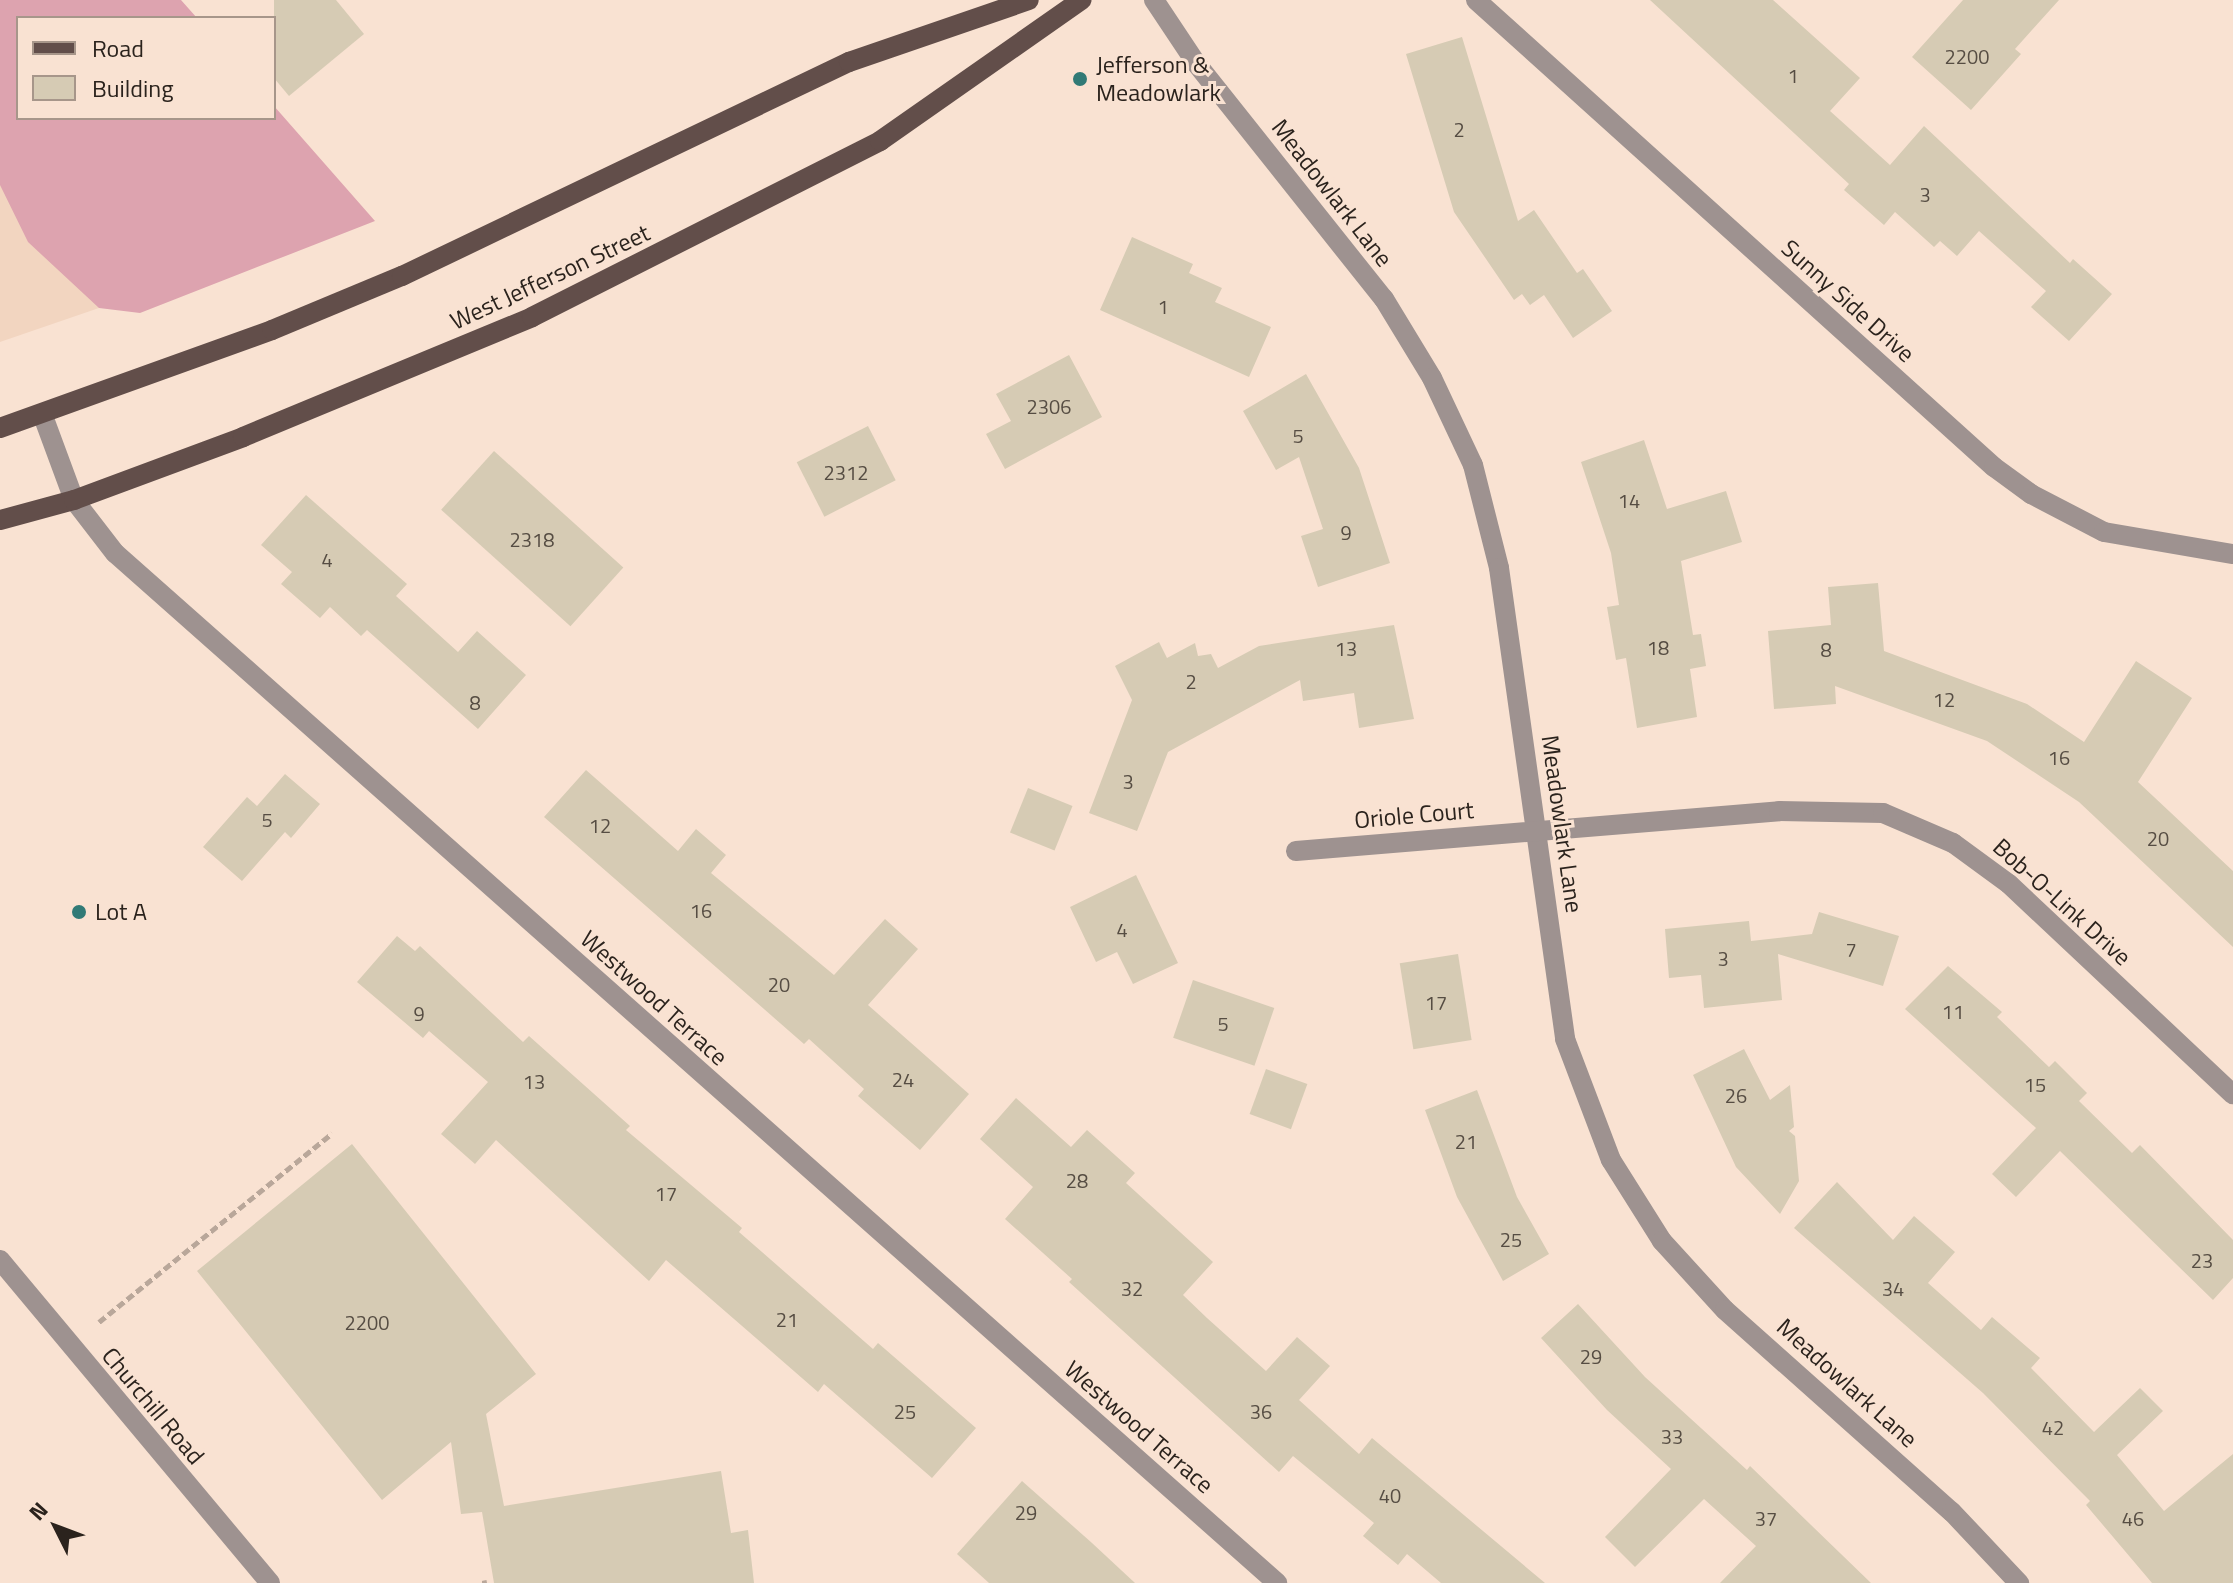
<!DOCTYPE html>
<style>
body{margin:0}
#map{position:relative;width:2233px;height:1583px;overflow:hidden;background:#f9e2d2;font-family:"Titillium Web",sans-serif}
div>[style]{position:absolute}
.built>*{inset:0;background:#f2d5c0}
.forest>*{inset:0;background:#dda3af}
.building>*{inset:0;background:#d6cbb4;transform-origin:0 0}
.path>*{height:5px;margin-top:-2.5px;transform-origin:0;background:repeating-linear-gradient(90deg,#b9a79a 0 8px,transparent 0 12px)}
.minor>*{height:20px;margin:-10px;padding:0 10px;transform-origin:10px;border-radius:10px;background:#9e9290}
.tertiary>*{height:20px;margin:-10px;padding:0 10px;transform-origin:10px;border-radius:10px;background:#9e9290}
.primary>*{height:20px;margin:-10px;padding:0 10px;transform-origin:10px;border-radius:10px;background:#624e4a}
.dots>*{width:22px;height:22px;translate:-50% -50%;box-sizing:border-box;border:4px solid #f9e2d2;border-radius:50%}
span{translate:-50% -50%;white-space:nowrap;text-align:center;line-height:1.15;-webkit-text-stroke:6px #f9e2d2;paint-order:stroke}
.number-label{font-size:20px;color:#564d43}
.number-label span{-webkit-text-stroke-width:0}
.poi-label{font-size:24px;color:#2b231d}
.left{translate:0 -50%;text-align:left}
.street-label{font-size:24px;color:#2b231d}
.legend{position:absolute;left:16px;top:16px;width:260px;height:104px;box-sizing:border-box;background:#f9e2d2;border:2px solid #a7968a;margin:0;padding:10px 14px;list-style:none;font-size:24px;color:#2b231d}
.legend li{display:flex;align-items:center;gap:16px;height:40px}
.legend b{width:40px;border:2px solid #a7968a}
.north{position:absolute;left:16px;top:1487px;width:80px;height:80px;-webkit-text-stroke:6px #f9e2d2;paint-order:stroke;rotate:312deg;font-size:22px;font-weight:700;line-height:32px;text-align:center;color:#2b231d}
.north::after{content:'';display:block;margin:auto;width:28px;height:36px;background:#2b231d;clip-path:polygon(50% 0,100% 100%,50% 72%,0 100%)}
</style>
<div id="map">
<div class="built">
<i style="clip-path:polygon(0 102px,99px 308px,0 342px)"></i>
</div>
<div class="forest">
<i style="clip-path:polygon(0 0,181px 0,197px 18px,18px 18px,18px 118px,274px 118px,274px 106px,375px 221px,140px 313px,99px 308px,28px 242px,0 185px)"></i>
</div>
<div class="building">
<i style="clip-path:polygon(274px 0,336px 0,364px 34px,289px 96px,274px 78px)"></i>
<i style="clip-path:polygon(1650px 0,1773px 0,1860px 78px,1830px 111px,1890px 165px,1924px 126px,2070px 263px,2073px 259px,2112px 294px,2069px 341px,2031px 307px,2046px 291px,1979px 231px,1957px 256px,1940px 241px,1934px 247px,1895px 212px,1884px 225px,1844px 190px,1849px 184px)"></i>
<i style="clip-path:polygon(1963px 0,2059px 0,2015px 49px,2021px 54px,1971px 110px,1912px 57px)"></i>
<i style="clip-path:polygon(1462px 37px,1518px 221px,1534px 210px,1577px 273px,1583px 269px,1612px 311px,1573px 338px,1544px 295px,1530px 305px,1522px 294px,1514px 300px,1454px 212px,1406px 54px)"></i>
<i style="clip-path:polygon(1132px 237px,1193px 264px,1189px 273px,1222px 288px,1215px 302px,1271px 327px,1249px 377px,1100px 310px)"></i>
<i style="clip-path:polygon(1069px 355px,1102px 417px,1005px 469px,986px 434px,1011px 421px,996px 394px)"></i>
<i style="clip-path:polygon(1306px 374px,1359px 468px,1390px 563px,1318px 587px,1301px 536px,1323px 529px,1299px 457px,1276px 470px,1243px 411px)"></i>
<i style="left:868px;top:426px;width:61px;height:80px;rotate:63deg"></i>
<i style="clip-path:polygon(1644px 440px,1667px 509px,1726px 491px,1742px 542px,1681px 561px,1693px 635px,1701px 634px,1706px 666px,1690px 669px,1697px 717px,1637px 728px,1626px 658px,1616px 660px,1607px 607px,1619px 605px,1611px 553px,1581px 462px)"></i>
<i style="left:494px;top:451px;width:174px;height:79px;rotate:42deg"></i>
<i style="clip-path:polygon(306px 495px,407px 584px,396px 596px,458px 652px,477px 631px,526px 675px,478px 729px,367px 630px,361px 636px,330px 607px,320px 618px,281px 584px,292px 572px,261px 545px)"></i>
<i style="clip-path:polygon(1878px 583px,1884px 651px,2027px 704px,2084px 742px,2136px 661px,2192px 698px,2138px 782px,2233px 871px,2233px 947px,2079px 802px,1987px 741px,1835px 686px,1836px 704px,1774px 709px,1768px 631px,1831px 625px,1828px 587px)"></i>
<i style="clip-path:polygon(1394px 625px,1414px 719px,1359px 728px,1354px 693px,1303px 701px,1300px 680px,1168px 752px,1137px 831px,1089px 813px,1132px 700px,1115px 666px,1159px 642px,1167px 658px,1195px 643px,1198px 656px,1211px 654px,1218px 668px,1259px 646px)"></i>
<i style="clip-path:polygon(586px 770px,678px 851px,696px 829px,726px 855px,711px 873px,834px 975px,885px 919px,918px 949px,868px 1005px,969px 1094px,920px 1150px,858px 1096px,864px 1089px,809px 1039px,804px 1044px,544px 817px)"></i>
<i style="clip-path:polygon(285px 774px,320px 804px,291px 838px,285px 832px,242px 881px,203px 847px,247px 797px,257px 806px)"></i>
<i style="left:1028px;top:788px;width:48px;height:48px;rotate:22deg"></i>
<i style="clip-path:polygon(1136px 875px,1178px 963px,1133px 984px,1117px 952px,1096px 962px,1070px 907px)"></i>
<i style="clip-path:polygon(1819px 912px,1899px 936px,1883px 986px,1778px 954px,1782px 1000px,1704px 1008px,1701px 975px,1669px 978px,1665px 929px,1749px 921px,1751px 941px,1812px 934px)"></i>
<i style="clip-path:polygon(397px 936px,415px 951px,420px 946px,523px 1042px,529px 1036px,630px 1126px,626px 1130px,742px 1228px,739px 1232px,873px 1349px,878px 1343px,976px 1428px,932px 1478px,824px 1384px,818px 1392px,666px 1260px,649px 1281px,496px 1140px,475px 1164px,441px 1134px,488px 1082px,429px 1031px,423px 1038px,357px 982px)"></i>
<i style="left:1458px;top:954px;width:87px;height:59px;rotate:81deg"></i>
<i style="clip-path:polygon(1948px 966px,2002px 1012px,1997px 1017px,2049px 1067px,2055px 1061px,2087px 1093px,2079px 1101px,2132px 1153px,2140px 1145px,2233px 1240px,2233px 1278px,2213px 1300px,2060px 1151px,2016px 1197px,1992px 1174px,2036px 1128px,1905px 1009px)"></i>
<i style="left:1193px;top:980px;width:86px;height:61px;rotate:19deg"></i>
<i style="clip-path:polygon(1744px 1049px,1770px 1100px,1790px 1085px,1794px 1127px,1789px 1131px,1795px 1136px,1799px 1181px,1780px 1214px,1736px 1167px,1693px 1075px)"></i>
<i style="left:1266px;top:1069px;width:44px;height:48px;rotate:20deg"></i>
<i style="clip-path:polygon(1477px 1090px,1517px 1197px,1549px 1254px,1503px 1281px,1457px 1197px,1425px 1110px)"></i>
<i style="clip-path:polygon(1016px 1098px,1071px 1147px,1087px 1130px,1135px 1173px,1126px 1183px,1213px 1262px,1183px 1295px,1207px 1318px,1266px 1371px,1297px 1337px,1330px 1366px,1299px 1400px,1359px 1454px,1372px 1438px,1545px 1583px,1441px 1583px,1407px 1554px,1398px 1565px,1363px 1536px,1374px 1523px,1293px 1456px,1279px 1472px,1069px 1282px,1072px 1279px,1005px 1219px,1033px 1187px,980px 1139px)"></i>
<i style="clip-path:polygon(352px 1144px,536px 1374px,486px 1414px,504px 1506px,721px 1471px,731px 1533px,748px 1530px,754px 1583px,494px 1583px,482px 1512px,461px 1514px,451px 1442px,382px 1500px,197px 1271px)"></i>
<i style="clip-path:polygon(1837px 1182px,1893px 1240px,1914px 1216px,1955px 1252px,1928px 1283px,1981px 1330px,1992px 1317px,2040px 1358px,2031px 1368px,2094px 1432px,2140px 1388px,2163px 1411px,2117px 1455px,2164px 1511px,2233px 1454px,2233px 1583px,2152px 1583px,2086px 1505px,2090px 1501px,1983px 1393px,1794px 1228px)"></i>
<i style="clip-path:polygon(1578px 1304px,1645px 1377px,1747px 1470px,1750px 1466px,1871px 1583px,1720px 1583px,1756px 1546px,1704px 1499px,1635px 1567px,1605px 1537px,1671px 1469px,1607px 1410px,1541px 1338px)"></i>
<i style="clip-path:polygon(1022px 1481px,1092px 1543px,1135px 1583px,989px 1583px,957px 1554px)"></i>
</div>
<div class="path">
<i style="left:99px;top:1322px;width:300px;rotate:-39deg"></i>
<i style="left:482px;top:1583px;width:5px;rotate:-11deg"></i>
</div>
<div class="minor">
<i style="left:1154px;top:0;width:76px;rotate:56.3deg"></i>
<i style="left:1196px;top:63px;width:302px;rotate:51.5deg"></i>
<i style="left:1384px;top:299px;width:92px;rotate:58.7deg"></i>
<i style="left:1432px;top:378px;width:96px;rotate:64.8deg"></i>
<i style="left:1473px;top:465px;width:106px;rotate:75.8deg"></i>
<i style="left:1499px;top:568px;width:476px;rotate:82deg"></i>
<i style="left:1565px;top:1039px;width:129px;rotate:69.2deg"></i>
<i style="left:1611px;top:1160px;width:96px;rotate:57.8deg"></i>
<i style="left:1662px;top:1241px;width:93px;rotate:47.6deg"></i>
<i style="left:1725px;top:1310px;width:304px;rotate:41.7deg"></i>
<i style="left:1952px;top:1512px;width:98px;rotate:46.7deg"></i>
<i style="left:1476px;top:0;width:697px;rotate:42.04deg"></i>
<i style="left:1994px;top:467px;width:46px;rotate:36.1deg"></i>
<i style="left:2031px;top:494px;width:82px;rotate:27.5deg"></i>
<i style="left:2104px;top:532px;width:131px;rotate:9.7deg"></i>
<i style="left:43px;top:416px;width:90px;rotate:69.7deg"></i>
<i style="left:74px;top:500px;width:67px;rotate:52.3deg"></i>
<i style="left:115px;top:553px;width:1553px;rotate:41.55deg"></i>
<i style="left:1296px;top:851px;width:485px;rotate:-4.7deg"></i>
<i style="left:1779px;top:811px;width:104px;rotate:1.1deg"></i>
<i style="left:1883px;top:813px;width:76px;rotate:23.2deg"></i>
<i style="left:1953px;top:843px;width:69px;rotate:36.2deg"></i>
<i style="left:2009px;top:884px;width:307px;rotate:43.2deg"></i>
</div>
<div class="tertiary">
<i style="left:0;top:1260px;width:421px;rotate:50.1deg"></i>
</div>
<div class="primary">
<i style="left:0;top:428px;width:289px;rotate:-19.8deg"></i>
<i style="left:272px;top:330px;width:141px;rotate:-22.6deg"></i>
<i style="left:402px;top:276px;width:496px;rotate:-25.6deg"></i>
<i style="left:849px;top:62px;width:190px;rotate:-19deg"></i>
<i style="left:0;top:520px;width:77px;rotate:-15.1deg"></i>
<i style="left:74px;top:500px;width:180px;rotate:-20.4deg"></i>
<i style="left:243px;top:437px;width:313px;rotate:-22.5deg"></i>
<i style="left:532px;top:317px;width:390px;rotate:-26.8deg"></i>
<i style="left:880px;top:141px;width:246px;rotate:-35deg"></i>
</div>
<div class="dots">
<i style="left:1080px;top:79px;background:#317a76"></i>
<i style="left:79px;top:912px;background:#317a76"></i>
</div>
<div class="number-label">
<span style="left:1967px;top:56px">2200</span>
<span style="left:1793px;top:75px">1</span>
<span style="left:1459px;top:129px">2</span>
<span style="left:1925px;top:194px">3</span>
<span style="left:1163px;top:306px">1</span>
<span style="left:1049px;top:406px">2306</span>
<span style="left:1298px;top:435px">5</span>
<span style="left:846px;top:472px">2312</span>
<span style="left:1629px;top:500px">14</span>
<span style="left:1346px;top:532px">9</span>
<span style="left:532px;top:539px">2318</span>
<span style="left:327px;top:559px">4</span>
<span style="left:1658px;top:647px">18</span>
<span style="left:1346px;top:648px">13</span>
<span style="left:1826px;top:649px">8</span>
<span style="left:1191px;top:681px">2</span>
<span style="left:1944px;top:699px">12</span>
<span style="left:475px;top:702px">8</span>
<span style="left:2059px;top:757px">16</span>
<span style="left:1128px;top:781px">3</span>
<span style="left:267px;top:819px">5</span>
<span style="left:600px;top:825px">12</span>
<span style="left:2158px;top:838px">20</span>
<span style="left:701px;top:910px">16</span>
<span style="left:1122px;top:929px">4</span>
<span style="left:1851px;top:949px">7</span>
<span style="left:1723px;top:958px">3</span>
<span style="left:779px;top:984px">20</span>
<span style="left:1436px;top:1002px">17</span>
<span style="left:1953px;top:1011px">11</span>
<span style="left:419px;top:1013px">9</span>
<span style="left:1223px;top:1023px">5</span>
<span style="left:903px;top:1079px">24</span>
<span style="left:534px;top:1081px">13</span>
<span style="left:2035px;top:1084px">15</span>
<span style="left:1736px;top:1095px">26</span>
<span style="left:1466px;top:1141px">21</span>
<span style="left:1077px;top:1180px">28</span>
<span style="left:666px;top:1193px">17</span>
<span style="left:1511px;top:1239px">25</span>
<span style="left:2202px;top:1260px">23</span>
<span style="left:1132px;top:1288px">32</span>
<span style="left:1893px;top:1288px">34</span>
<span style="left:787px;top:1319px">21</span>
<span style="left:367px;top:1322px">2200</span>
<span style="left:1591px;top:1356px">29</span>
<span style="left:905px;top:1411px">25</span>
<span style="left:1261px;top:1411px">36</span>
<span style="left:2053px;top:1427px">42</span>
<span style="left:1672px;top:1436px">33</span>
<span style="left:1390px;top:1495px">40</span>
<span style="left:1026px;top:1512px">29</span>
<span style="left:1766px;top:1518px">37</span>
<span style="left:2133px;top:1518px">46</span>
</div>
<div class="poi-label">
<span class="left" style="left:1096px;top:79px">Jefferson &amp;<br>Meadowlark</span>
<span class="left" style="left:95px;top:912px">Lot A</span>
</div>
<div class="street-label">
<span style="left:1332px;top:193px;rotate:52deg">Meadowlark Lane</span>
<span style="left:550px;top:277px;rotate:-25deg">West Jefferson Street</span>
<span style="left:1848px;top:301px;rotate:42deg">Sunny Side Drive</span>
<span style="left:1414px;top:815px;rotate:-5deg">Oriole Court</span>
<span style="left:1562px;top:824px;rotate:82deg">Meadowlark Lane</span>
<span style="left:2062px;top:902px;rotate:42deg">Bob-O-Link Drive</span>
<span style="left:654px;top:998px;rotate:42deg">Westwood Terrace</span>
<span style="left:1847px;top:1383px;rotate:42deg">Meadowlark Lane</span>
<span style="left:153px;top:1406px;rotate:50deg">Churchill Road</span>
<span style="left:1139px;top:1427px;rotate:41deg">Westwood Terrace</span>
</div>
<ul class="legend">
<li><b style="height:10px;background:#624e4a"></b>Road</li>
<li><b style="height:22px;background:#d6cbb4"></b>Building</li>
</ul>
<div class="north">N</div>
</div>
